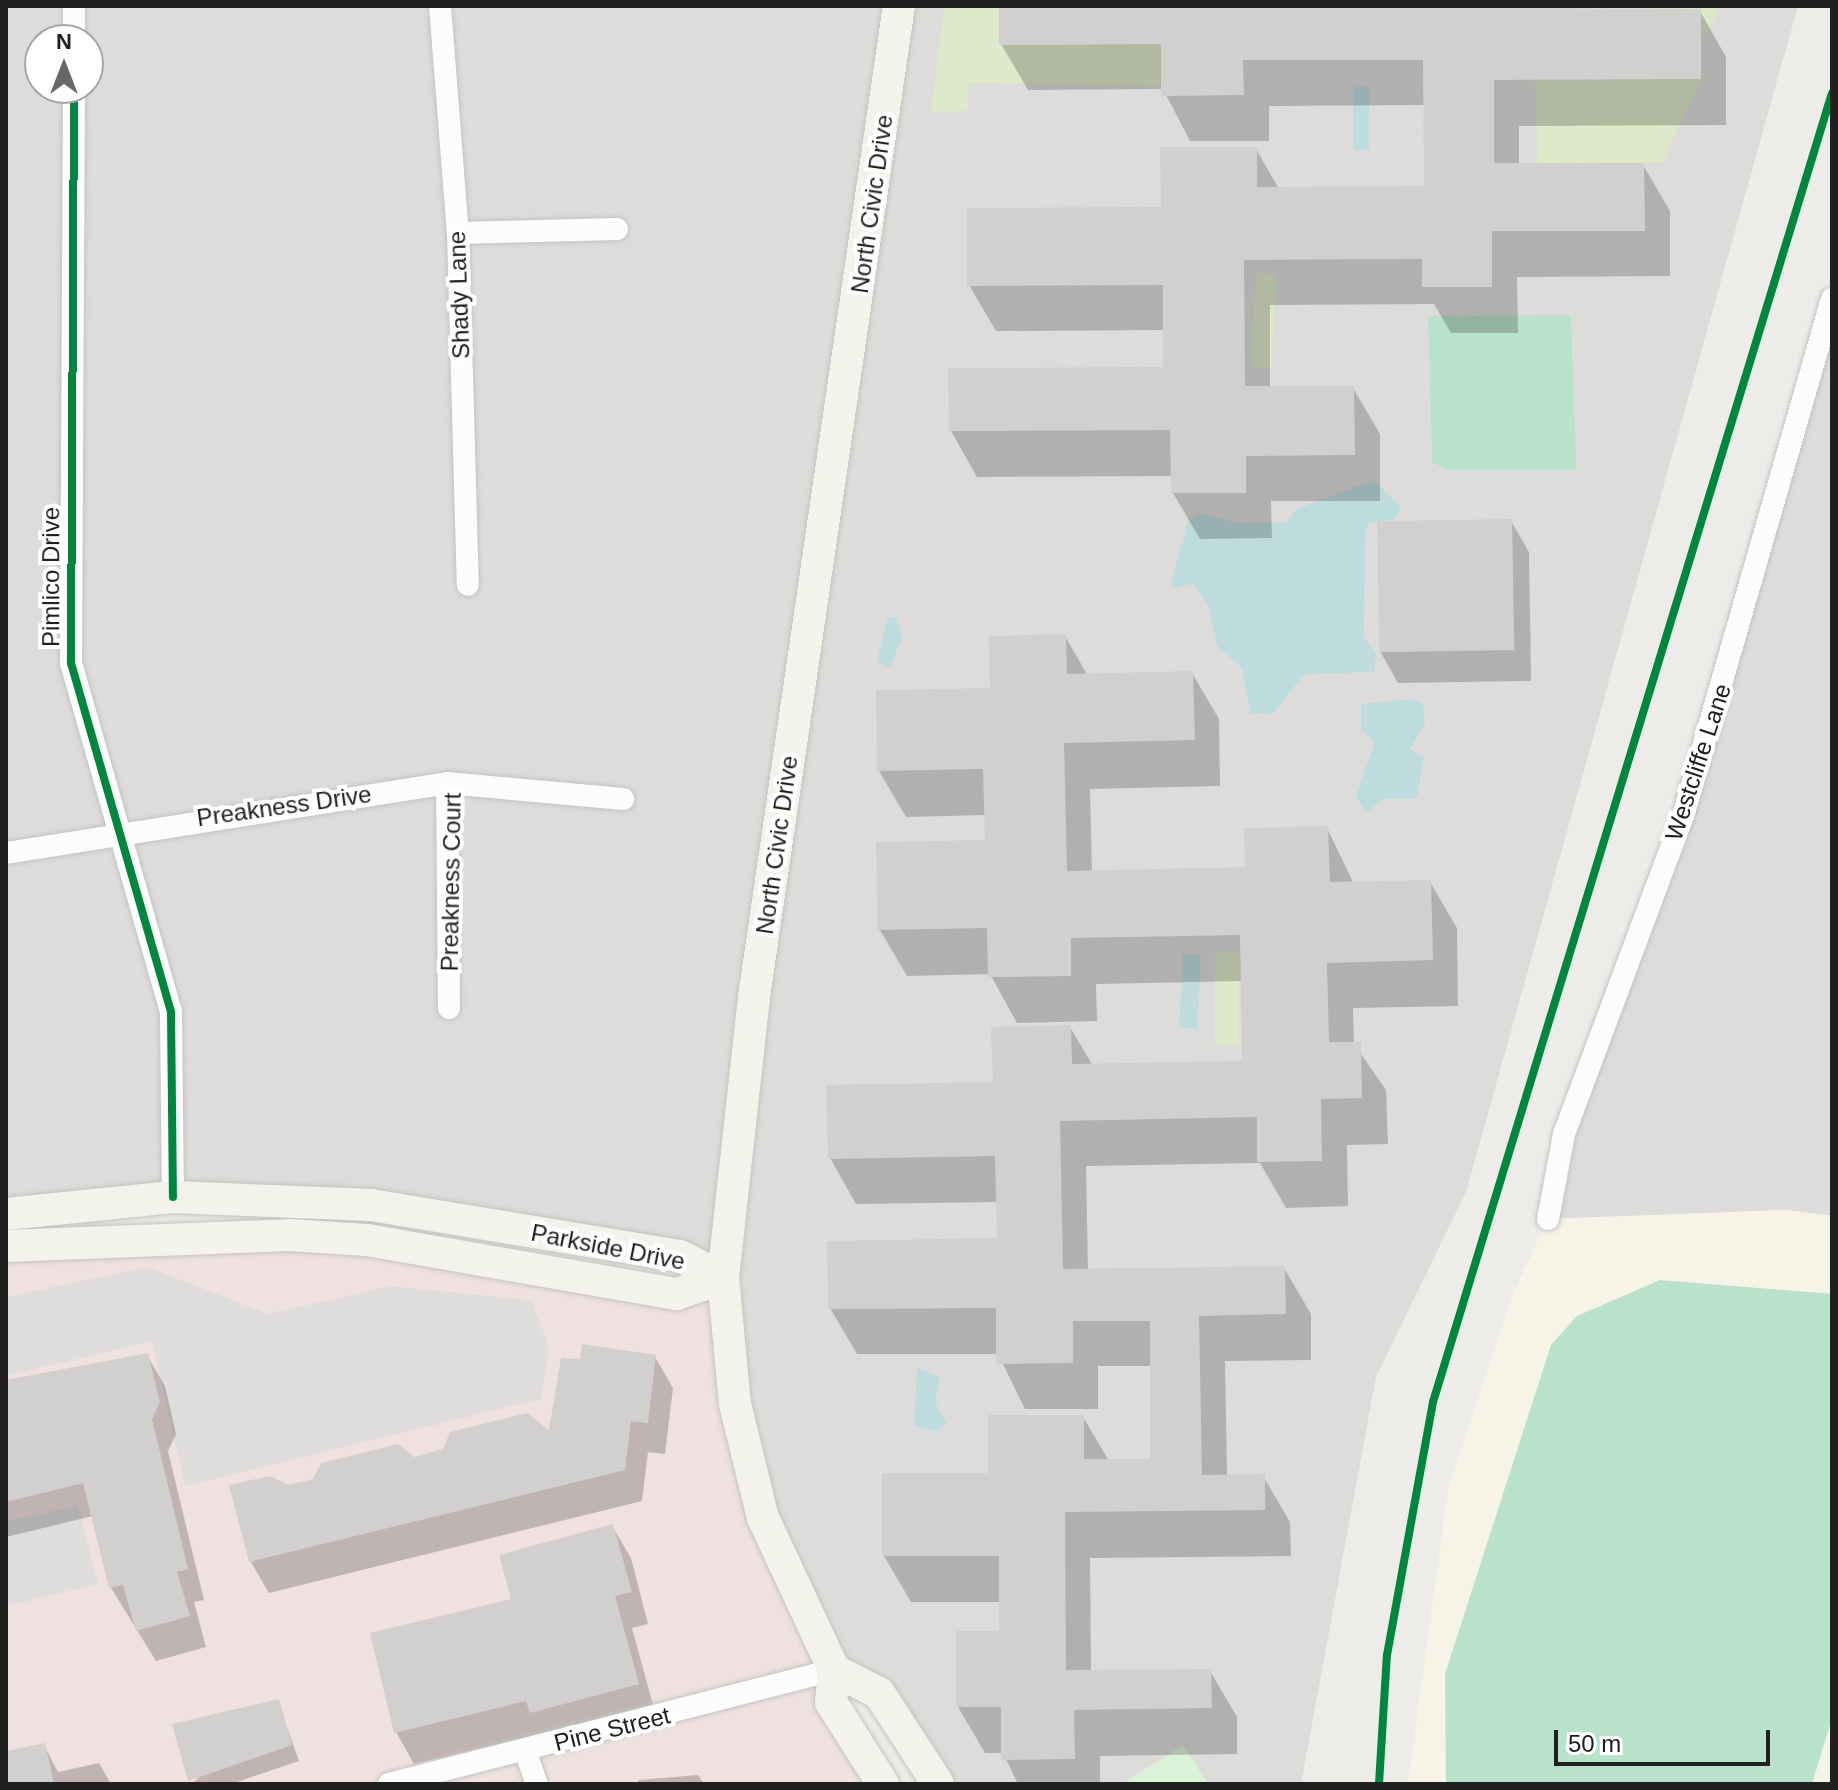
<!DOCTYPE html>
<style>
body{margin:0}
#map{position:relative;width:1838px;height:1790px;overflow:hidden;background:#eeece9;font-family:Helvetica,sans-serif}
div>[style]{position:absolute}
.residential>*{inset:0;background:#dddcda}
.commercial>*{inset:0;background:#efe1e0}
.education>*{inset:0;background:#f6f4e6}
.grass>*{inset:0;background:#dee9ca;transform-origin:0 0}
.park>*{inset:0;background:#daf2d7}
.pitch>*{inset:0;background:#b8e2ca}
.parking>*{inset:0;background:#dedddc}
.water>*{inset:0;background:#bedcde;transform-origin:0 0}
.shadow>*{inset:0;background:#0003}
.building>*{inset:0;background:#d2d0ce;transform-origin:0 0}
.roads{filter:drop-shadow(0 0 2px #c4c3c1) drop-shadow(0 0 2px #c4c3c1)}
.street>*{height:22px;margin:-11px;padding:0 11px;transform-origin:11px;border-radius:11px;background:#fcfcfc}
.secondary>*{height:32px;margin:-16px;padding:0 16px;transform-origin:16px;border-radius:16px;background:#f3f3ec}
.cycleway>*{height:8px;margin:-4px;padding:0 4px;transform-origin:4px;border-radius:4px;background:#00873e}
span{translate:-50% -50%;white-space:nowrap;text-align:center;line-height:1.15;-webkit-text-stroke:8px #fff;paint-order:stroke}
.street-label{font-size:24px;color:#202020}
.frame{position:absolute;inset:0;border:8px solid #202020;pointer-events:none}
.north{position:absolute;left:24px;top:24px;width:80px;height:80px;box-sizing:border-box;background:#fff;border:2px solid #a6a6a6;border-radius:50%;rotate:0deg;font-size:22px;font-weight:700;line-height:32px;text-align:center;color:#202020}
.north::after{content:'';display:block;margin:auto;width:28px;height:36px;background:#686766;clip-path:polygon(50% 0,100% 100%,50% 72%,0 100%)}
.scale{position:absolute;left:1554px;top:1730px;width:216px;height:36px;box-sizing:border-box;border:4px solid #202020;border-top:0;padding-left:10px;font-size:24px;line-height:28px;white-space:nowrap;color:#202020;-webkit-text-stroke:6px #fff;paint-order:stroke}
</style>
<div id="map">
<div class="residential">
<i style="clip-path:polygon(evenodd,6px 6px,1798px 6px,1466px 1192px,1376px 1377px,1301px 1784px,938px 1784px,882px 1697px,834px 1670px,763px 1518px,723px 1278px,371px 1205px,6px 1214px,6px 6px,40px 40px,88px 40px,88px 88px,40px 88px,40px 40px)"></i>
<i style="clip-path:polygon(1832px 299px,1832px 1216px,1786px 1210px,1548px 1219px,1564px 1134px,1684px 813px)"></i>
</div>
<div class="commercial">
<i style="clip-path:polygon(289px 1235px,677px 1294px,723px 1278px,763px 1518px,883px 1784px,6px 1784px,6px 1246px)"></i>
</div>
<div class="education">
<i style="clip-path:polygon(1786px 1210px,1832px 1216px,1832px 1784px,1408px 1784px,1448px 1489px,1513px 1294px,1548px 1219px)"></i>
</div>
<div class="grass">
<i style="clip-path:polygon(944px 6px,999px 6px,1161px 44px,1161px 86px,969px 82px,967px 111px,931px 112px)"></i>
<i style="clip-path:polygon(1497px 6px,1720px 6px,1703px 38px,1700px 9px)"></i>
<i style="clip-path:polygon(1701px 79px,1662px 162px,1538px 163px,1535px 80px)"></i>
<i style="left:1256px;top:273px;width:20px;height:94px;rotate:3deg"></i>
<i style="left:1239px;top:952px;width:93px;height:24px;rotate:90deg"></i>
</div>
<div class="park">
<i style="clip-path:polygon(1183px 1745px,1208px 1784px,1122px 1784px)"></i>
</div>
<div class="pitch">
<i style="clip-path:polygon(1571px 315px,1576px 470px,1447px 470px,1432px 462px,1428px 316px)"></i>
<i style="clip-path:polygon(1660px 1280px,1832px 1294px,1832px 1718px,1812px 1784px,1446px 1784px,1445px 1674px,1551px 1345px,1577px 1316px)"></i>
</div>
<div class="parking">
<i style="clip-path:polygon(148px 1267px,268px 1314px,390px 1286px,531px 1300px,549px 1346px,541px 1399px,185px 1486px,152px 1341px,6px 1376px,6px 1297px)"></i>
<i style="clip-path:polygon(78px 1505px,98px 1584px,6px 1606px,6px 1522px)"></i>
</div>
<div class="water">
<i style="left:1353px;top:87px;width:16px;height:63px"></i>
<i style="clip-path:polygon(1374px 480px,1401px 507px,1394px 519px,1368px 523px,1365px 537px,1364px 637px,1376px 653px,1374px 672px,1304px 674px,1273px 714px,1250px 713px,1242px 668px,1217px 646px,1208px 605px,1193px 583px,1174px 589px,1171px 582px,1189px 518px,1201px 513px,1236px 523px,1286px 522px,1296px 509px)"></i>
<i style="clip-path:polygon(887px 617px,897px 617px,902px 638px,890px 667px,877px 662px)"></i>
<i style="clip-path:polygon(1412px 699px,1423px 704px,1425px 724px,1410px 749px,1424px 757px,1417px 798px,1383px 799px,1366px 813px,1356px 796px,1375px 741px,1361px 731px,1361px 704px)"></i>
<i style="left:1183px;top:954px;width:18px;height:74px;rotate:3deg"></i>
<i style="clip-path:polygon(917px 1368px,940px 1377px,935px 1402px,946px 1423px,936px 1432px,914px 1426px)"></i>
</div>
<div class="shadow">
<i style="clip-path:polygon(1001px 6px,1700px 11px,1726px 57px,1726px 125px,1519px 126px,1519px 165px,1643px 165px,1670px 211px,1670px 276px,1517px 277px,1518px 333px,1451px 333px,1434px 304px,1270px 305px,1270px 388px,1353px 388px,1380px 434px,1380px 501px,1271px 501px,1272px 538px,1200px 539px,1173px 493px,1173px 476px,977px 477px,951px 431px,1165px 369px,1165px 330px,996px 331px,969px 285px,1163px 209px,1256px 149px,1279px 189px,1426px 188px,1426px 105px,1269px 106px,1269px 141px,1190px 141px,1163px 89px,1028px 90px,1001px 44px)"></i>
<i style="clip-path:polygon(1511px 521px,1529px 552px,1531px 681px,1398px 683px,1380px 651px)"></i>
<i style="clip-path:polygon(1065px 636px,1088px 676px,1192px 673px,1219px 719px,1220px 786px,1090px 789px,1092px 873px,1247px 869px,1327px 828px,1354px 884px,1430px 882px,1457px 928px,1458px 1006px,1353px 1008px,1354px 1044px,1386px 1090px,1388px 1144px,1347px 1145px,1348px 1206px,1286px 1208px,1260px 1163px,1086px 1166px,1088px 1271px,1284px 1268px,1311px 1314px,1311px 1360px,1225px 1361px,1227px 1476px,1263px 1476px,1290px 1522px,1291px 1556px,1090px 1558px,1091px 1672px,1210px 1671px,1237px 1717px,1237px 1754px,1100px 1756px,1100px 1784px,1018px 1784px,1003px 1753px,985px 1753px,958px 1707px,1001px 1633px,1001px 1602px,911px 1602px,884px 1556px,1083px 1417px,1109px 1461px,1152px 1461px,1152px 1366px,1098px 1366px,1098px 1409px,1025px 1409px,998px 1354px,857px 1354px,830px 1308px,999px 1240px,998px 1202px,856px 1204px,830px 1158px,995px 1084px,1070px 1027px,1093px 1066px,1245px 1063px,1243px 981px,1096px 984px,1097px 1021px,1017px 1023px,990px 974px,907px 976px,880px 930px,987px 842px,986px 815px,906px 817px,879px 771px)"></i>
<i style="clip-path:polygon(147px 1355px,165px 1386px,176px 1434px,168px 1451px,204px 1600px,194px 1602px,206px 1647px,156px 1661px,111px 1588px,93px 1516px,6px 1537px,6px 1386px)"></i>
<i style="clip-path:polygon(655px 1357px,673px 1388px,665px 1454px,648px 1452px,642px 1501px,269px 1593px,251px 1562px,288px 1487px,550px 1433px)"></i>
<i style="clip-path:polygon(612px 1526px,631px 1558px,648px 1624px,632px 1628px,656px 1716px,550px 1744px,543px 1733px,414px 1764px,396px 1732px,513px 1600px)"></i>
<i style="clip-path:polygon(278px 1702px,299px 1761px,231px 1784px,192px 1784px)"></i>
<i style="clip-path:polygon(44px 1745px,58px 1772px,99px 1763px,111px 1784px,6px 1784px,6px 1753px)"></i>
<i style="clip-path:polygon(698px 1775px,704px 1784px,638px 1784px,638px 1780px)"></i>
</div>
<div class="building">
<i style="clip-path:polygon(999px 6px,1701px 9px,1701px 79px,1494px 80px,1494px 163px,1644px 163px,1645px 231px,1492px 231px,1492px 287px,1422px 287px,1422px 259px,1244px 260px,1245px 386px,1354px 386px,1355px 455px,1246px 456px,1246px 493px,1171px 493px,1170px 430px,949px 431px,948px 368px,1163px 367px,1163px 285px,967px 286px,967px 208px,1161px 207px,1160px 147px,1257px 147px,1257px 187px,1424px 186px,1423px 60px,1243px 60px,1244px 95px,1161px 96px,1161px 44px,999px 45px)"></i>
<i style="left:1512px;top:519px;width:131px;height:135px;rotate:89deg"></i>
<i style="clip-path:polygon(1066px 634px,1067px 674px,1193px 671px,1195px 740px,1064px 743px,1067px 871px,1245px 867px,1244px 828px,1328px 826px,1330px 882px,1431px 880px,1433px 960px,1327px 963px,1329px 1042px,1361px 1042px,1362px 1098px,1321px 1099px,1322px 1161px,1257px 1162px,1257px 1117px,1060px 1121px,1063px 1269px,1285px 1266px,1286px 1314px,1199px 1316px,1202px 1475px,1265px 1474px,1265px 1510px,1065px 1512px,1066px 1670px,1211px 1669px,1212px 1708px,1074px 1710px,1075px 1759px,1001px 1760px,1001px 1707px,956px 1707px,956px 1631px,999px 1631px,999px 1556px,882px 1556px,882px 1473px,988px 1473px,988px 1415px,1084px 1415px,1084px 1459px,1150px 1459px,1150px 1321px,1073px 1321px,1073px 1363px,996px 1364px,996px 1308px,828px 1309px,827px 1241px,997px 1238px,995px 1156px,828px 1159px,826px 1085px,993px 1082px,991px 1027px,1071px 1025px,1072px 1064px,1242px 1061px,1240px 935px,1071px 938px,1071px 976px,988px 977px,987px 928px,878px 930px,876px 842px,985px 840px,983px 769px,877px 771px,876px 690px,990px 688px,989px 636px)"></i>
<i style="clip-path:polygon(582px 1344px,656px 1355px,648px 1423px,631px 1421px,625px 1470px,249px 1562px,229px 1485px,270px 1476px,288px 1485px,313px 1479px,321px 1463px,398px 1444px,414px 1457px,443px 1449px,450px 1432px,527px 1413px,549px 1430px,561px 1358px,580px 1359px)"></i>
<i style="clip-path:polygon(148px 1353px,160px 1402px,152px 1419px,188px 1569px,177px 1572px,190px 1616px,136px 1631px,123px 1585px,109px 1588px,83px 1483px,6px 1502px,6px 1380px)"></i>
<i style="clip-path:polygon(613px 1524px,632px 1592px,615px 1596px,639px 1684px,530px 1713px,526px 1701px,394px 1733px,370px 1633px,511px 1599px,499px 1555px)"></i>
<i style="clip-path:polygon(279px 1699px,292px 1745px,188px 1781px,172px 1724px)"></i>
<i style="clip-path:polygon(45px 1743px,54px 1784px,6px 1784px,6px 1751px)"></i>
</div>
<div class="roads">
<div class="street">
<i style="left:440px;top:6px;width:228px;rotate:85.5deg"></i>
<i style="left:458px;top:233px;width:352px;rotate:88.4deg"></i>
<i style="left:74px;top:40px;width:34px;rotate:-90deg"></i>
<i style="left:74px;top:88px;width:575px;rotate:90.3deg"></i>
<i style="left:71px;top:663px;width:363px;rotate:74deg"></i>
<i style="left:171px;top:1012px;width:185px;rotate:89.4deg"></i>
<i style="left:458px;top:233px;width:159px;rotate:-1.4deg"></i>
<i style="left:447px;top:783px;width:225px;rotate:89.5deg"></i>
<i style="left:6px;top:853px;width:447px;rotate:-9deg"></i>
<i style="left:447px;top:783px;width:177px;rotate:5.2deg"></i>
<i style="left:1548px;top:1219px;width:86px;rotate:-79.3deg"></i>
<i style="left:1564px;top:1134px;width:343px;rotate:-69.5deg"></i>
<i style="left:1684px;top:813px;width:535px;rotate:-73.94deg"></i>
<i style="left:525px;top:1750px;width:36px;rotate:71deg"></i>
<i style="left:389px;top:1784px;width:459px;rotate:-14.4deg"></i>
</div>
<div class="secondary">
<i style="left:6px;top:1214px;width:168px;rotate:-5.8deg"></i>
<i style="left:173px;top:1197px;width:198px;rotate:2.3deg"></i>
<i style="left:371px;top:1205px;width:313px;rotate:9.4deg"></i>
<i style="left:680px;top:1256px;width:48px;rotate:27.1deg"></i>
<i style="left:6px;top:1246px;width:283px;rotate:-2.2deg"></i>
<i style="left:289px;top:1235px;width:78px;rotate:3.7deg"></i>
<i style="left:367px;top:1240px;width:315px;rotate:9.9deg"></i>
<i style="left:677px;top:1294px;width:49px;rotate:-19.2deg"></i>
<i style="left:834px;top:1670px;width:51px;rotate:27.1deg"></i>
<i style="left:879px;top:1693px;width:108px;rotate:57deg"></i>
<i style="left:883px;top:1784px;width:97px;rotate:-122.4deg"></i>
<i style="left:831px;top:1702px;width:32px;rotate:-85deg"></i>
<i style="left:834px;top:1670px;width:168px;rotate:-115deg"></i>
<i style="left:763px;top:1518px;width:117px;rotate:-103.8deg"></i>
<i style="left:735px;top:1404px;width:127px;rotate:-95.4deg"></i>
<i style="left:723px;top:1278px;width:283px;rotate:-83.7deg"></i>
<i style="left:754px;top:997px;width:1002px;rotate:-81.68deg"></i>
</div>
</div>
<div class="cycleway">
<i style="left:74px;top:88px;width:575px;rotate:90.3deg"></i>
<i style="left:71px;top:663px;width:363px;rotate:74deg"></i>
<i style="left:171px;top:1012px;width:185px;rotate:89.4deg"></i>
<i style="left:1379px;top:1784px;width:129px;rotate:-86.5deg"></i>
<i style="left:1387px;top:1655px;width:257px;rotate:-79.7deg"></i>
<i style="left:1433px;top:1402px;width:1368px;rotate:-73.05deg"></i>
</div>
<div class="street-label">
<span style="left:872px;top:204px;rotate:-82deg">North Civic Drive</span>
<span style="left:459px;top:295px;rotate:-92deg">Shady Lane</span>
<span style="left:51px;top:577px;rotate:-90deg">Pimlico Drive</span>
<span style="left:1698px;top:762px;rotate:-72deg">Westcliffe Lane</span>
<span style="left:284px;top:806px;rotate:-8deg">Preakness Drive</span>
<span style="left:777px;top:845px;rotate:-82deg">North Civic Drive</span>
<span style="left:451px;top:882px;rotate:-89deg">Preakness Court</span>
<span style="left:608px;top:1247px;rotate:11deg">Parkside Drive</span>
<span style="left:612px;top:1729px;rotate:-14deg">Pine Street</span>
</div>
<div class="frame"></div>
<div class="north">N</div>
<div class="scale">50 m</div>
</div>
